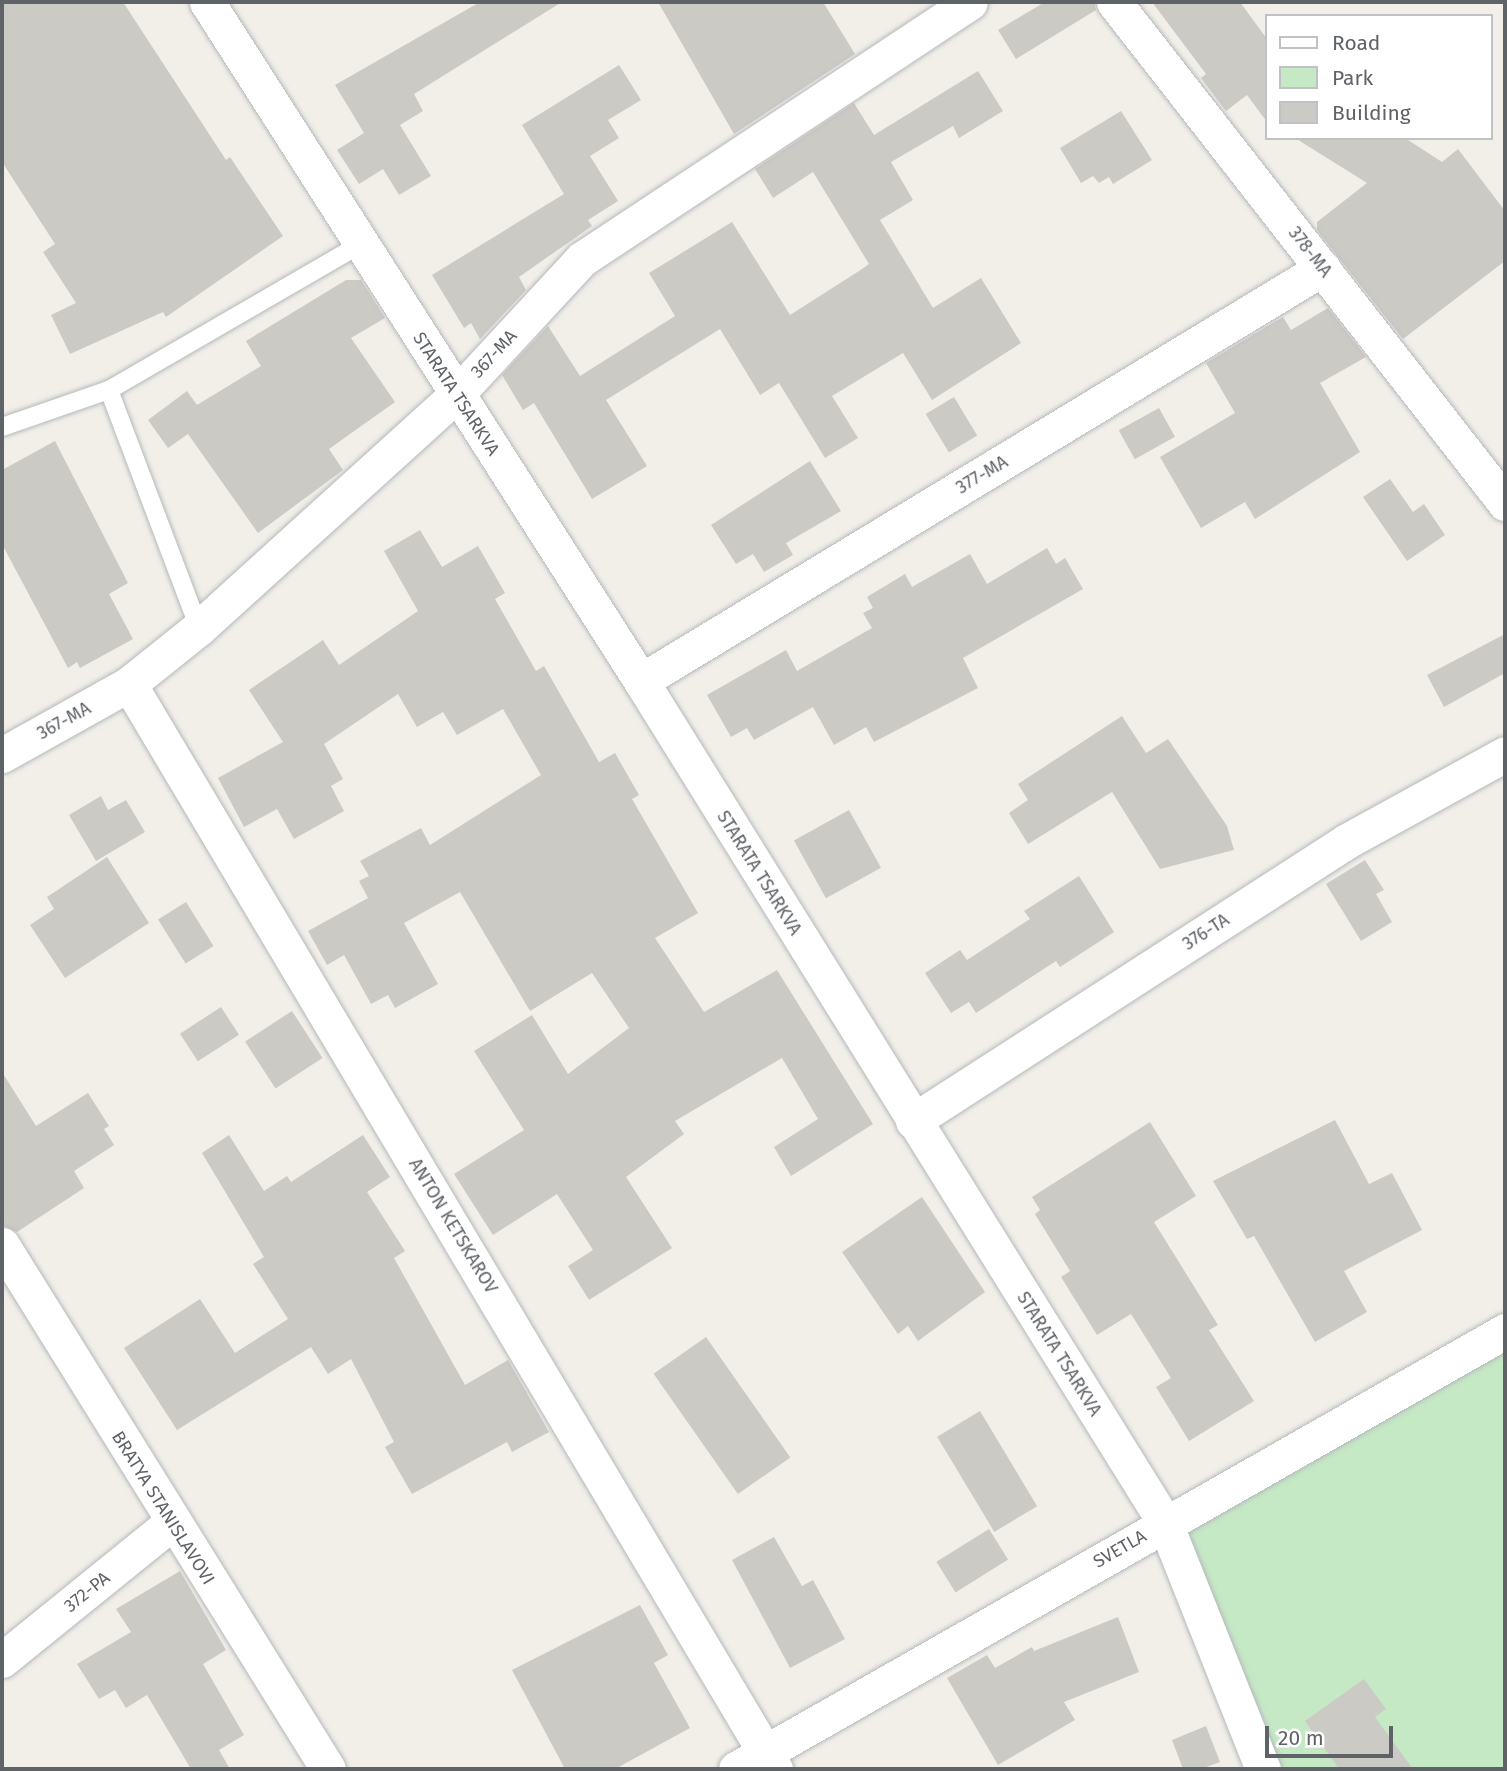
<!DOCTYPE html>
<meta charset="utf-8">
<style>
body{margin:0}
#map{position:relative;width:1507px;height:1771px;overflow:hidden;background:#f1efe8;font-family:"Fira Sans",sans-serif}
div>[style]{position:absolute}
.green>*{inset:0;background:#c5e8c5}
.building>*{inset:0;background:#cccac5;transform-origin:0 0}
.roads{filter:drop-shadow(0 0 2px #b5b8bc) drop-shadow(0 0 2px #b5b8bc)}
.service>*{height:18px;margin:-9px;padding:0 9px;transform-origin:9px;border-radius:9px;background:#fff}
.minor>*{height:35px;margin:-17.5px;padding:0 17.5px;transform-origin:17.5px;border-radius:17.5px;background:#fff}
span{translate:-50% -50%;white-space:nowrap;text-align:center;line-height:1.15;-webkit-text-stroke:5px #fff;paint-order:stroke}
.street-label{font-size:18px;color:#5f6368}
.frame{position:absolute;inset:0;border:4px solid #5f6368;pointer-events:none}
.legend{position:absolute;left:1265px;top:14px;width:228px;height:126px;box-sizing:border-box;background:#fff;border:2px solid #bfc1c3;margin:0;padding:9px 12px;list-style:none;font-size:21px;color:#5f6368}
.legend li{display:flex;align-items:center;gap:14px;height:35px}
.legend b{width:35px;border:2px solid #bfc1c3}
.scale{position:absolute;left:1265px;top:1726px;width:128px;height:32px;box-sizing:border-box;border:4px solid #5f6368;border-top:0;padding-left:9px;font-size:21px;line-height:24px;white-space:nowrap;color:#5f6368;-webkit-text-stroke:5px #fff;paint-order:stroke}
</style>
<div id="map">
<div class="green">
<i style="clip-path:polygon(1485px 1343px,1505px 1352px,1505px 1769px,1263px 1769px,1165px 1523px)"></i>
</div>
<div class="building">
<i style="clip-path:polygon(2px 2px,123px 2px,226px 160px,230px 157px,283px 236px,166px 317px,163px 312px,70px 354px,51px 315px,76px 303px,43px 252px,55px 244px,2px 162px)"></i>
<i style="clip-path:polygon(480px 2px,562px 2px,414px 94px,423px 111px,400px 125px,431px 176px,399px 195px,383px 169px,359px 184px,337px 150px,364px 133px,335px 85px)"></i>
<i style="clip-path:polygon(658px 2px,823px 2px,855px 54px,734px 134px)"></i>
<i style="clip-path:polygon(1045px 2px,1094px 2px,1096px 10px,1016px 59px,998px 30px)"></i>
<i style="clip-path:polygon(1152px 2px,1240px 2px,1267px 39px,1267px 122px,1247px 95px,1226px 111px,1201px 78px,1206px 74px)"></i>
<i style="clip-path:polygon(619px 65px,641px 100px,608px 120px,619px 138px,590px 156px,618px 201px,588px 220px,592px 226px,519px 277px,526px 290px,480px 339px,471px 323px,464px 328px,432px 275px,564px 194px,522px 125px)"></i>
<i style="clip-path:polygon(978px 71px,1003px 111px,959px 138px,953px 126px,891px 162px,913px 200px,880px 220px,933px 308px,981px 278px,1021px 343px,932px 400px,903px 353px,832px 396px,858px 438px,825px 458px,779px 383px,760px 395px,720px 329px,606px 400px,647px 466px,592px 499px,534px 403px,523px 410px,502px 375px,548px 326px,580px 376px,675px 316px,649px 273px,732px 222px,790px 315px,859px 271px,869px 264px,813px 172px,773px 198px,755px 169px,854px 103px,874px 135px)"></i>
<i style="clip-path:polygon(1121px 111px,1152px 160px,1113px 184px,1109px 177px,1099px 183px,1093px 176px,1081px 183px,1060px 148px)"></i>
<i style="clip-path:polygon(1295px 138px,1405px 138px,1442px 162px,1458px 149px,1505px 211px,1505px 261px,1403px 339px,1317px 230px,1317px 222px,1367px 183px)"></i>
<i style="clip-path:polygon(346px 280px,361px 280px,385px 318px,351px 338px,395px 402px,329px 449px,343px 470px,258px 533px,188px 434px,168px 448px,148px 420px,187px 391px,197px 405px,261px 366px,246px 341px)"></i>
<i style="clip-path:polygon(1328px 308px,1366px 357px,1320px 383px,1360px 452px,1255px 519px,1245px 502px,1201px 528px,1160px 457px,1235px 413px,1206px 363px,1283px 317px,1291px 330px)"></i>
<i style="left:954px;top:397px;width:45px;height:33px;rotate:59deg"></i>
<i style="left:1159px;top:408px;width:33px;height:46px;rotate:61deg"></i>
<i style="clip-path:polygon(55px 441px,128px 583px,109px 594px,133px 639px,80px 668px,77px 662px,68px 668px,2px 544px,2px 470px)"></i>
<i style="clip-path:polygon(810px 461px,841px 511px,786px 543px,793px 555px,764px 572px,753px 554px,736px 564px,711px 525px)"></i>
<i style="clip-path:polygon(1390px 479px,1413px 512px,1424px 504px,1445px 535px,1407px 561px,1363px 497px)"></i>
<i style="clip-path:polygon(420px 530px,442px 567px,478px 546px,505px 593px,495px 599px,536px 671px,544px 666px,599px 762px,615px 753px,639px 795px,632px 799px,698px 913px,655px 938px,704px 1012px,777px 970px,873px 1124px,791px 1176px,774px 1147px,818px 1119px,782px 1058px,675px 1121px,684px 1134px,626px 1177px,672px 1248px,589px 1300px,568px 1266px,593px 1250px,557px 1194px,493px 1235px,454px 1174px,524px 1130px,474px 1051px,532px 1015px,568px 1074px,629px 1028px,592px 973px,530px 1011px,460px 892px,404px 923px,438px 984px,395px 1008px,388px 995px,371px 1004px,344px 955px,327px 965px,308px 931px,368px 898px,359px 881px,369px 876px,360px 861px,421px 828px,430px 845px,541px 775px,503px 709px,457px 735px,443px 712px,417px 727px,398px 694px,324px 744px,343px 779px,331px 786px,344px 811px,294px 839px,277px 809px,244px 827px,218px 778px,283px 742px,249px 690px,323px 640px,339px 665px,418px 611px,384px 551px)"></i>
<i style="clip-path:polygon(1047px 548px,1056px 564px,1065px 558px,1083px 589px,963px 658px,978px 688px,874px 742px,866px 727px,834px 745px,813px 707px,754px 740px,747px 728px,731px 737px,707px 695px,786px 650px,797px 671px,872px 628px,863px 613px,873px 608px,867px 597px,905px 574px,912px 587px,970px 554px,987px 584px)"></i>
<i style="clip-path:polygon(1505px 634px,1505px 673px,1444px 707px,1427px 675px)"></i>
<i style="clip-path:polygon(1122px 716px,1146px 753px,1168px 739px,1227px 826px,1234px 850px,1160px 869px,1112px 792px,1028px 844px,1009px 813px,1028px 800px,1018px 784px)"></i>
<i style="clip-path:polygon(101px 796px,108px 810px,126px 800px,145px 832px,96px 861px,69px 815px)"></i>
<i style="left:849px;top:810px;width:66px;height:63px;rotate:61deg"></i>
<i style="clip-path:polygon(107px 857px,149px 923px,65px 978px,30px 925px,54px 909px,47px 897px)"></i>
<i style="clip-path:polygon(1365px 860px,1384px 890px,1376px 894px,1392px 922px,1361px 941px,1326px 884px)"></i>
<i style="clip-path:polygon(1079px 876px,1114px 932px,1060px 967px,1056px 961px,976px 1013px,969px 1002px,951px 1013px,925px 973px,960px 950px,967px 960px,1030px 919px,1024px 911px)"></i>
<i style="left:186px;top:902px;width:52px;height:33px;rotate:58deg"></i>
<i style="left:221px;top:1007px;width:33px;height:49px;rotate:57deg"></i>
<i style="left:292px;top:1011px;width:56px;height:56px;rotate:57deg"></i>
<i style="clip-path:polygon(2px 1072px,36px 1126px,88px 1093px,109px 1126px,104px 1129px,114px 1145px,74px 1171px,84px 1188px,17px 1232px,2px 1225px)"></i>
<i style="clip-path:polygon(1335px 1120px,1369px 1184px,1392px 1173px,1422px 1230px,1344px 1271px,1367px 1312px,1315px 1342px,1254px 1236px,1247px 1239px,1213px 1181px)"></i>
<i style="clip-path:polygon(1150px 1122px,1196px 1196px,1154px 1222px,1218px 1325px,1209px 1330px,1254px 1401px,1189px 1441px,1156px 1387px,1171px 1378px,1131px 1314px,1097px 1335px,1061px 1277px,1070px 1271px,1035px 1214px,1040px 1210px,1032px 1197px)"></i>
<i style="clip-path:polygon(229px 1135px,264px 1191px,287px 1176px,291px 1182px,363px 1135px,390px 1177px,367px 1192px,405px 1251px,394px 1258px,465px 1385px,508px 1360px,549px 1432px,512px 1452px,507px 1442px,412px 1494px,385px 1447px,394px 1442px,351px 1359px,328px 1374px,311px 1347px,177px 1430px,124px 1348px,200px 1299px,235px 1353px,288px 1319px,253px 1264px,264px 1257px,202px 1153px)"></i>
<i style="clip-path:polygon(922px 1197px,985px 1292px,918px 1341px,908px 1326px,898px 1334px,842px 1252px)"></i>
<i style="left:706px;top:1337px;width:147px;height:64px;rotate:55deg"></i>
<i style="left:980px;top:1411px;width:111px;height:50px;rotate:59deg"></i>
<i style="left:989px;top:1529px;width:36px;height:62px;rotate:58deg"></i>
<i style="clip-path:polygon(774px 1537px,802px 1586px,813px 1580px,845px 1639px,790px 1668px,732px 1560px)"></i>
<i style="clip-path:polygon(180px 1571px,226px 1650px,203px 1664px,244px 1735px,219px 1750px,230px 1769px,191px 1769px,147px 1695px,126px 1708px,115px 1690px,99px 1699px,77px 1664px,131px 1632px,116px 1609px)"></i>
<i style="clip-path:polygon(640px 1605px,668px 1655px,654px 1663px,690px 1728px,615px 1769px,565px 1769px,512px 1670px)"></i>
<i style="clip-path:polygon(1118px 1617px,1139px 1672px,1064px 1702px,1075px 1720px,998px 1765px,947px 1678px,987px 1655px,995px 1668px,1032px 1647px,1034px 1651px)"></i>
<i style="clip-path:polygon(1364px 1679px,1386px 1709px,1375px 1717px,1413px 1769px,1339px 1769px,1305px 1721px)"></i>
<i style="clip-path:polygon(1206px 1726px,1220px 1762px,1201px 1769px,1183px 1769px,1172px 1740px)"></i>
</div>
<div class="roads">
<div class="service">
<i style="left:109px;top:390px;width:254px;rotate:69.3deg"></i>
<i style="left:2px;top:427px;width:113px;rotate:-19.1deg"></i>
<i style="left:109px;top:390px;width:291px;rotate:-30.1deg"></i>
</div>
<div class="minor">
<i style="left:207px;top:2px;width:806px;rotate:57.41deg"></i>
<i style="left:641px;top:681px;width:992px;rotate:58.1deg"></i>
<i style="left:1165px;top:1523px;width:265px;rotate:68.3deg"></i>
<i style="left:1114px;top:2px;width:636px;rotate:52.03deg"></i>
<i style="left:641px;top:681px;width:797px;rotate:-31.2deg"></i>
<i style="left:129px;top:684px;width:1263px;rotate:59.23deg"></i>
<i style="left:2px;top:755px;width:145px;rotate:-29.2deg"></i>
<i style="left:129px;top:684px;width:90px;rotate:-38.7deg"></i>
<i style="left:199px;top:628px;width:347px;rotate:-42.2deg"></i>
<i style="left:456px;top:395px;width:185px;rotate:-47.2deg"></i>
<i style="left:582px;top:259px;width:465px;rotate:-33.5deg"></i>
<i style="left:913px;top:1121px;width:516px;rotate:-32.83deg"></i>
<i style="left:1347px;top:841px;width:180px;rotate:-28.8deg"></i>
<i style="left:2px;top:1245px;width:617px;rotate:58.11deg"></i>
<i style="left:2px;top:1660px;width:218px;rotate:-39deg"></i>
<i style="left:736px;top:1769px;width:885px;rotate:-29.66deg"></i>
</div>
</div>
<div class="street-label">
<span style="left:1310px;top:252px;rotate:52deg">378-МА</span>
<span style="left:494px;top:354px;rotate:-47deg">367-МА</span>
<span style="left:456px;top:394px;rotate:57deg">STARATA TSARKVA</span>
<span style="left:982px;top:475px;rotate:-31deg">377-МА</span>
<span style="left:64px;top:721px;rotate:-29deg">367-МА</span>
<span style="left:759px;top:873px;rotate:58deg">STARATA TSARKVA</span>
<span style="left:1206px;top:932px;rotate:-33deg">376-ТА</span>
<span style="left:453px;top:1226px;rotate:59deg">ANTON KETSKAROV</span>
<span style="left:1059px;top:1354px;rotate:58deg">STARATA TSARKVA</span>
<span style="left:163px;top:1508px;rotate:58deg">BRATYA STANISLAVOVI</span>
<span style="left:1120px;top:1549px;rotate:-30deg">SVETLA</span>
<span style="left:87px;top:1592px;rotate:-39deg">372-РА</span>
</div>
<div class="frame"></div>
<ul class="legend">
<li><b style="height:9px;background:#fff"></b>Road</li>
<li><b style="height:19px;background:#c5e8c5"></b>Park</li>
<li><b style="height:19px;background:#cccac5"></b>Building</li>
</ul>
<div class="scale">20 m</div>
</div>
